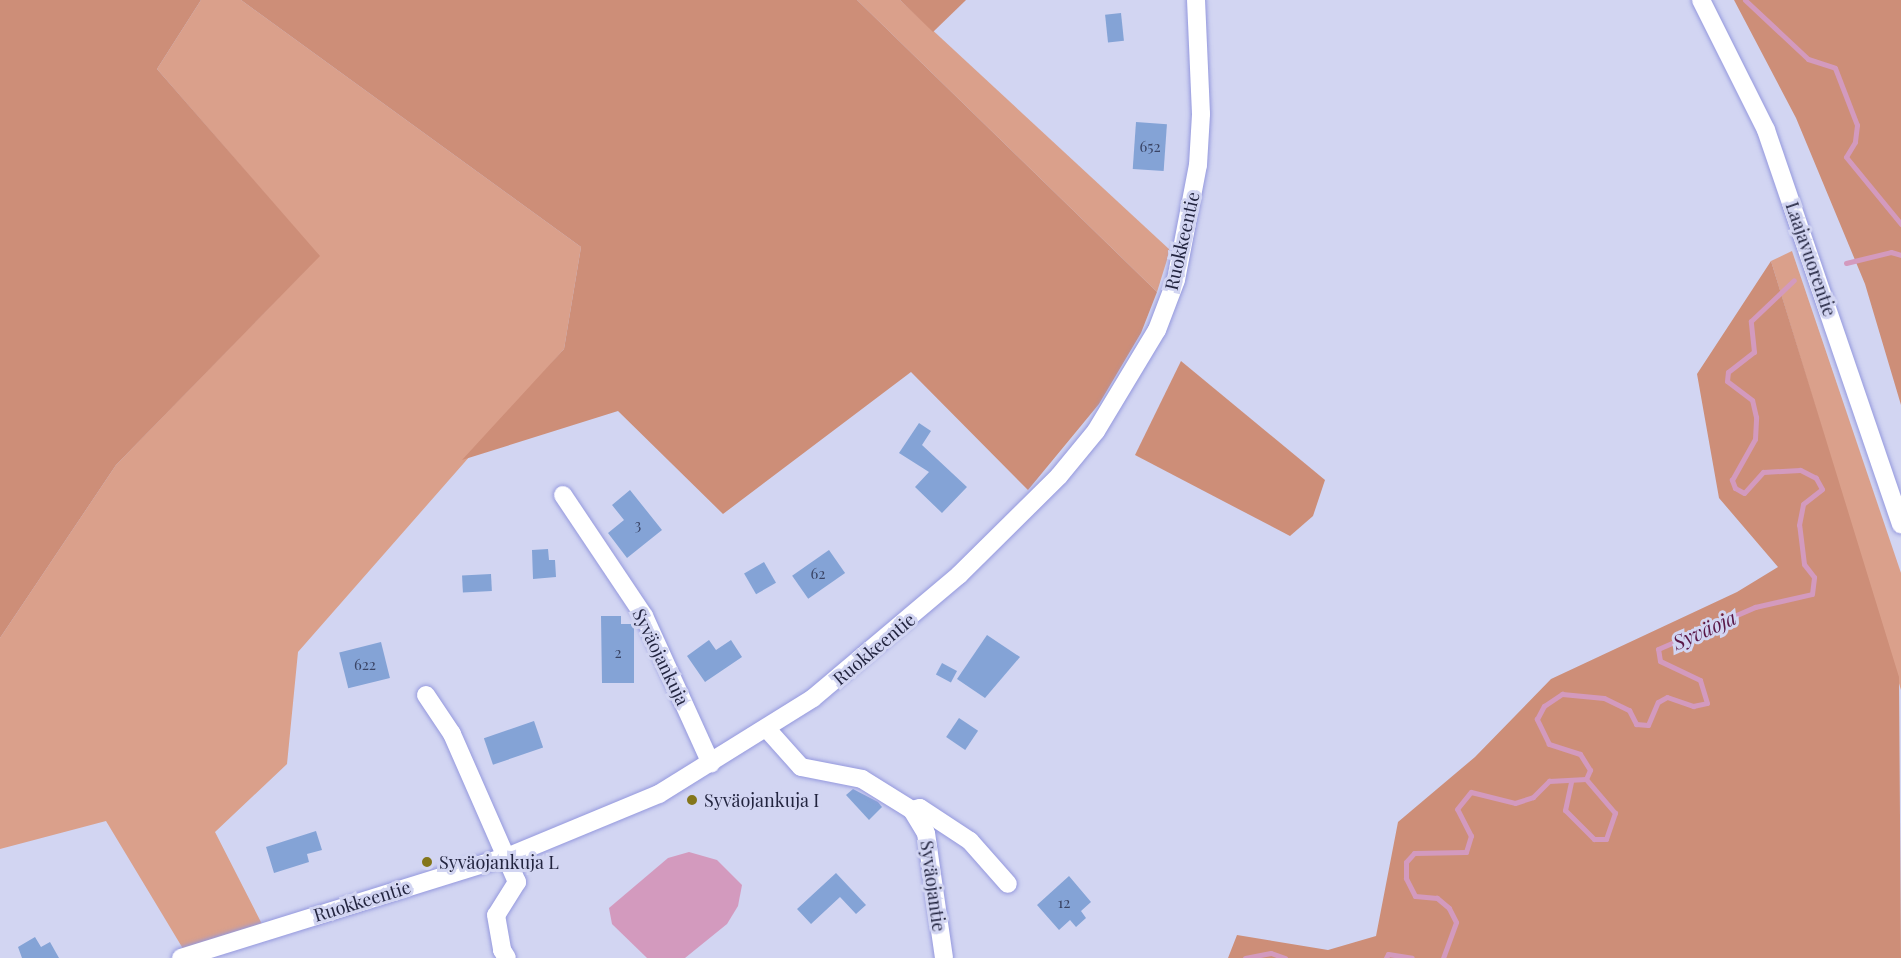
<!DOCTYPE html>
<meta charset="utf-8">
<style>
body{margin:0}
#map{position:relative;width:1901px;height:958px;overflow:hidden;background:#d2d5f2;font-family:"Playfair Display",serif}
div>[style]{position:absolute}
.green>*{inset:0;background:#daa08b}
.forest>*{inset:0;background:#cd8e78}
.water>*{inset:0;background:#d39abe}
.stream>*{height:5px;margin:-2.5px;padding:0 2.5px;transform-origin:2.5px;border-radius:2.5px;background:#d39abe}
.building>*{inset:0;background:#84a3d6;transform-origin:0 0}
.roads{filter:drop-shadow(0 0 2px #9498dd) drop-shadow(0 0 2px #9498dd)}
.minor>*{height:18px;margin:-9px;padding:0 9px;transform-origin:9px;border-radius:9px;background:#fff}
.dots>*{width:16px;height:16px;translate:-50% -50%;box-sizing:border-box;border:3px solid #d2d5f2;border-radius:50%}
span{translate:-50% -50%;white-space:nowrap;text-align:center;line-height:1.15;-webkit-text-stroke:6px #d2d5f2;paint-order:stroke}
.number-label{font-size:15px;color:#3a4465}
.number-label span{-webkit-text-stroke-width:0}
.street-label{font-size:18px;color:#22243f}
.poi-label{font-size:18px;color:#22243f}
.left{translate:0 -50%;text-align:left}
.water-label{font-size:20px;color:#591747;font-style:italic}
</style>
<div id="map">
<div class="green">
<i style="clip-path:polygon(201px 0,241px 0,581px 247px,564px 349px,298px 652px,287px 764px,215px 832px,263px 926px,185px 952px,106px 821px,0 849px,0 638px,116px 465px,319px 256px,157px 69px)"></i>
<i style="clip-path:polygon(857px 0,900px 0,1170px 250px,1157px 292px)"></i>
<i style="clip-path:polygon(1792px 251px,1901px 573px,1901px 690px,1771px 261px)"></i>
</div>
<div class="forest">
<i style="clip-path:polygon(0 0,201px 0,157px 69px,320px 256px,116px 465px,0 638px)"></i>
<i style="clip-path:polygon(241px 0,857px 0,1157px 292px,1141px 333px,1099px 404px,1028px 490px,911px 372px,723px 514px,618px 411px,462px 460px,564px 349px,581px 247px)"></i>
<i style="clip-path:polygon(900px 0,966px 0,933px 32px)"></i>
<i style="clip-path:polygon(1734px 0,1901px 0,1901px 405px,1865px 284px,1796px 118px)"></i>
<i style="clip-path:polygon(1771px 261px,1899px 677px,1901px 958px,1228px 958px,1237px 935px,1328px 950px,1376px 936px,1398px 822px,1475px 757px,1551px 679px,1737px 592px,1778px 567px,1719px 498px,1697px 374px)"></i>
<i style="clip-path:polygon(1181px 361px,1325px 480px,1313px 516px,1290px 536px,1135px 455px)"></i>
</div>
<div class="water">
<i style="clip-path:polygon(689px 852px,717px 860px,742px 885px,738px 906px,727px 924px,685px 958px,647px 958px,612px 924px,609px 908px,668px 858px)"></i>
</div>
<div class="stream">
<i style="left:1745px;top:0;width:86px;rotate:43.1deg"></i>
<i style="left:1808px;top:59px;width:28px;rotate:18deg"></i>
<i style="left:1835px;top:68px;width:61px;rotate:68.9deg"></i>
<i style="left:1857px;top:125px;width:17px;rotate:97deg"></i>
<i style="left:1855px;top:142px;width:17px;rotate:121deg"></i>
<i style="left:1846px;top:157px;width:87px;rotate:50.6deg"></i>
<i style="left:1846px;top:263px;width:46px;rotate:-13.7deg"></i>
<i style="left:1891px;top:252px;width:10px;rotate:17deg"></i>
<i style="left:1571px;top:782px;width:29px;rotate:102deg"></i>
<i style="left:1565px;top:810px;width:41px;rotate:45deg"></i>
<i style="left:1594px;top:839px;width:12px"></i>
<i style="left:1606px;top:839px;width:28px;rotate:-71deg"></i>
<i style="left:1615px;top:813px;width:45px;rotate:-130.5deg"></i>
<i style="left:1245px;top:958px;width:26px;rotate:-11deg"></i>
<i style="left:1271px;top:953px;width:15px;rotate:20deg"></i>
<i style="left:1386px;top:958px;width:4px;rotate:-63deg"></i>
<i style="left:1388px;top:954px;width:24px;rotate:9deg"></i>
<i style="left:1443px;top:958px;width:38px;rotate:-70deg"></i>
<i style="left:1456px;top:922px;width:16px;rotate:-117deg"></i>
<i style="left:1449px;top:908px;width:16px;rotate:-140deg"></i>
<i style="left:1437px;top:898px;width:22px;rotate:-175deg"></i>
<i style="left:1415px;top:896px;width:20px;rotate:-117deg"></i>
<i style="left:1406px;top:878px;width:16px;rotate:-90deg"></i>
<i style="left:1406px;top:862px;width:12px;rotate:-48deg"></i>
<i style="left:1414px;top:853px;width:52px;rotate:-1.1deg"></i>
<i style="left:1466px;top:852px;width:17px;rotate:-73deg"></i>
<i style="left:1471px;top:836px;width:30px;rotate:-117deg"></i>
<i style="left:1457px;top:809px;width:22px;rotate:-51deg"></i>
<i style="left:1471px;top:792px;width:45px;rotate:14deg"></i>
<i style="left:1515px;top:803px;width:19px;rotate:-18deg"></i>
<i style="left:1533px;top:797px;width:23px;rotate:-45deg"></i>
<i style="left:1549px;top:781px;width:37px;rotate:-3deg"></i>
<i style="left:1586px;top:779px;width:10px;rotate:-66deg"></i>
<i style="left:1590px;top:770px;width:19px;rotate:-122deg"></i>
<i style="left:1580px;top:754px;width:33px;rotate:-162deg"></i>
<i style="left:1549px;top:744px;width:28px;rotate:-116deg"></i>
<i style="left:1537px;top:719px;width:15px;rotate:-62deg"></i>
<i style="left:1544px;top:706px;width:22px;rotate:-34deg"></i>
<i style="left:1562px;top:694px;width:42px;rotate:5.4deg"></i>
<i style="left:1604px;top:698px;width:28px;rotate:26deg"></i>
<i style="left:1629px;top:710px;width:16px;rotate:63deg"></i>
<i style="left:1636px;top:724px;width:12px;rotate:5deg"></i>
<i style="left:1648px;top:725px;width:25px;rotate:-67deg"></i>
<i style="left:1658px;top:702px;width:10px;rotate:-29deg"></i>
<i style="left:1667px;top:697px;width:28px;rotate:19deg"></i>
<i style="left:1693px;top:706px;width:14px;rotate:-12deg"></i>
<i style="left:1707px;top:703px;width:24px;rotate:-107deg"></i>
<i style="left:1700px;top:680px;width:44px;rotate:-154.6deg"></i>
<i style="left:1660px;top:661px;width:12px;rotate:-99deg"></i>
<i style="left:1658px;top:649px;width:106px;rotate:-23.4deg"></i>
<i style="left:1755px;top:607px;width:58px;rotate:-12.8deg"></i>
<i style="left:1812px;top:594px;width:17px;rotate:-83deg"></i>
<i style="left:1814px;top:577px;width:16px;rotate:-128deg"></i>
<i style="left:1804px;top:564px;width:39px;rotate:-97deg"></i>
<i style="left:1799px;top:525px;width:21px;rotate:-79deg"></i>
<i style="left:1803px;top:504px;width:24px;rotate:-38deg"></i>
<i style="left:1822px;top:489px;width:13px;rotate:-119deg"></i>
<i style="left:1816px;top:478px;width:18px;rotate:-153deg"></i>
<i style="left:1800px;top:470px;width:37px;rotate:177deg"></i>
<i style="left:1763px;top:472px;width:28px;rotate:132deg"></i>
<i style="left:1744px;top:493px;width:10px;rotate:-151deg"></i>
<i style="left:1735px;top:488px;width:9px;rotate:-111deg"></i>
<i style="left:1732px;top:480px;width:47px;rotate:-60.7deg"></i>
<i style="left:1755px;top:439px;width:22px;rotate:-87deg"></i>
<i style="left:1756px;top:417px;width:17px;rotate:-103deg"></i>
<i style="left:1752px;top:400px;width:31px;rotate:-143deg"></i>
<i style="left:1727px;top:381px;width:9px;rotate:-84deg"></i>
<i style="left:1728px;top:372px;width:33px;rotate:-38deg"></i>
<i style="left:1754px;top:352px;width:31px;rotate:-96deg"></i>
<i style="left:1751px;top:321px;width:59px;rotate:-43.6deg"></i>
</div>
<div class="building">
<i style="left:1121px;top:13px;width:28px;height:16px;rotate:84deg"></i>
<i style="left:1136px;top:122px;width:31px;height:47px;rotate:4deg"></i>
<i style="clip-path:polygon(919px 423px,931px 431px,922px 445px,967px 487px,942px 513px,915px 487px,929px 472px,899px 453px)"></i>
<i style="clip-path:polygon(630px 490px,662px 530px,627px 558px,608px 533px,624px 520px,612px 505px)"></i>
<i style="clip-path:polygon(548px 549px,549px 560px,555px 560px,556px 577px,533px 579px,532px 550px)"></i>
<i style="left:829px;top:550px;width:28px;height:45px;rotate:55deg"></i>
<i style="left:764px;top:562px;width:24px;height:23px;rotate:60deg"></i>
<i style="left:491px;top:574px;width:17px;height:29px;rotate:87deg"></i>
<i style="clip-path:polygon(601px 616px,621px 616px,621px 624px,634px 624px,634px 683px,602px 683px)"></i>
<i style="clip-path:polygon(987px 635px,1020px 657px,985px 698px,957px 679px)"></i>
<i style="clip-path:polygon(709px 640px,716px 650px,731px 640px,742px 657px,705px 682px,687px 656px)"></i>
<i style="left:381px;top:642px;width:37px;height:43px;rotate:76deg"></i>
<i style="left:942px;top:663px;width:17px;height:13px;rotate:28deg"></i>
<i style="left:959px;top:718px;width:23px;height:23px;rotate:34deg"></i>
<i style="left:534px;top:721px;width:28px;height:53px;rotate:71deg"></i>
<i style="clip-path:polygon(853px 789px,878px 802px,882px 807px,869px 820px,846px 795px)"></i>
<i style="clip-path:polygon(316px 831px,322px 850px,307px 854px,309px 862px,274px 873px,266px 847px)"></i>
<i style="clip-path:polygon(836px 873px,866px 905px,856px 914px,840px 897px,811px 924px,797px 909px)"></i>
<i style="clip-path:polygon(1069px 876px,1091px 902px,1081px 911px,1086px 918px,1076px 927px,1070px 920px,1059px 930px,1037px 905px)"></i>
<i style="clip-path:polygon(35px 937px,41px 947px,50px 942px,59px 958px,22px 958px,18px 947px)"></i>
</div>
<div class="roads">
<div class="minor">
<i style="left:1701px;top:0;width:145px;rotate:63.4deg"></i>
<i style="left:1766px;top:130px;width:417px;rotate:71.1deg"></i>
<i style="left:563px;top:495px;width:146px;rotate:56.2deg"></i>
<i style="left:644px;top:616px;width:162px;rotate:65.6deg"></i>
<i style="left:426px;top:695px;width:47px;rotate:56.3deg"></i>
<i style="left:452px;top:734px;width:162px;rotate:66.3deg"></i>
<i style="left:517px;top:882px;width:39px;rotate:122deg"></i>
<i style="left:496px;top:915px;width:36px;rotate:80deg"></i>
<i style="left:502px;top:950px;width:9px;rotate:58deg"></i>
<i style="left:767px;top:729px;width:51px;rotate:48.2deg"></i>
<i style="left:801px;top:767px;width:62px;rotate:11.1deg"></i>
<i style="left:862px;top:779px;width:59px;rotate:31.8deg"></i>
<i style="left:912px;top:810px;width:27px;rotate:59deg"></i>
<i style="left:926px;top:833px;width:126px;rotate:81.8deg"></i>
<i style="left:912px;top:810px;width:8px;rotate:-14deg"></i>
<i style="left:920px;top:808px;width:60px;rotate:33.4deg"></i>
<i style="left:970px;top:841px;width:57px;rotate:48.5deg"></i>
<i style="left:181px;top:958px;width:343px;rotate:-17.3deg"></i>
<i style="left:509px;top:856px;width:162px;rotate:-22.5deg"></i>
<i style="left:659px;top:794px;width:181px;rotate:-31.9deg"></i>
<i style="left:813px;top:698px;width:191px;rotate:-40.1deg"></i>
<i style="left:959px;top:575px;width:141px;rotate:-44.7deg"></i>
<i style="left:1059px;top:476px;width:58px;rotate:-50.6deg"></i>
<i style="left:1096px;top:431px;width:118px;rotate:-58.9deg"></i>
<i style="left:1157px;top:330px;width:53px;rotate:-69.2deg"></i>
<i style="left:1176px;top:280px;width:117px;rotate:-79.2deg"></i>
<i style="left:1198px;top:165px;width:51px;rotate:-86.6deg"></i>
<i style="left:1201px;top:114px;width:114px;rotate:-92.5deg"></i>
</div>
</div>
<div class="dots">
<i style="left:692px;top:800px;background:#84761a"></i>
<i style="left:427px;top:862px;background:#84761a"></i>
</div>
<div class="number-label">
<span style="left:1150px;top:147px">652</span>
<span style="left:638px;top:525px">3</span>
<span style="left:818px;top:574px">62</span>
<span style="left:618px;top:653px">2</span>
<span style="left:365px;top:665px">622</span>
<span style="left:1064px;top:903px">12</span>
</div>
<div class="street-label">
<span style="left:1182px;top:241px;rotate:-77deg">Ruokkeentie</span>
<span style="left:1811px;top:259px;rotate:71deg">Laajavuorentie</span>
<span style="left:874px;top:649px;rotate:-40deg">Ruokkeentie</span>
<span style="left:661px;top:657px;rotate:64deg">Syväojankuja</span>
<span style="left:933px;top:886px;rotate:82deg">Syväojantie</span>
<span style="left:362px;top:901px;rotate:-17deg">Ruokkeentie</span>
</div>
<div class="poi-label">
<span class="left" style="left:704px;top:800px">Syväojankuja I</span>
<span class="left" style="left:439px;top:862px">Syväojankuja L</span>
</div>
<div class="water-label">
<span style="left:1704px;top:629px;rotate:-24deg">Syväoja</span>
</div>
</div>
